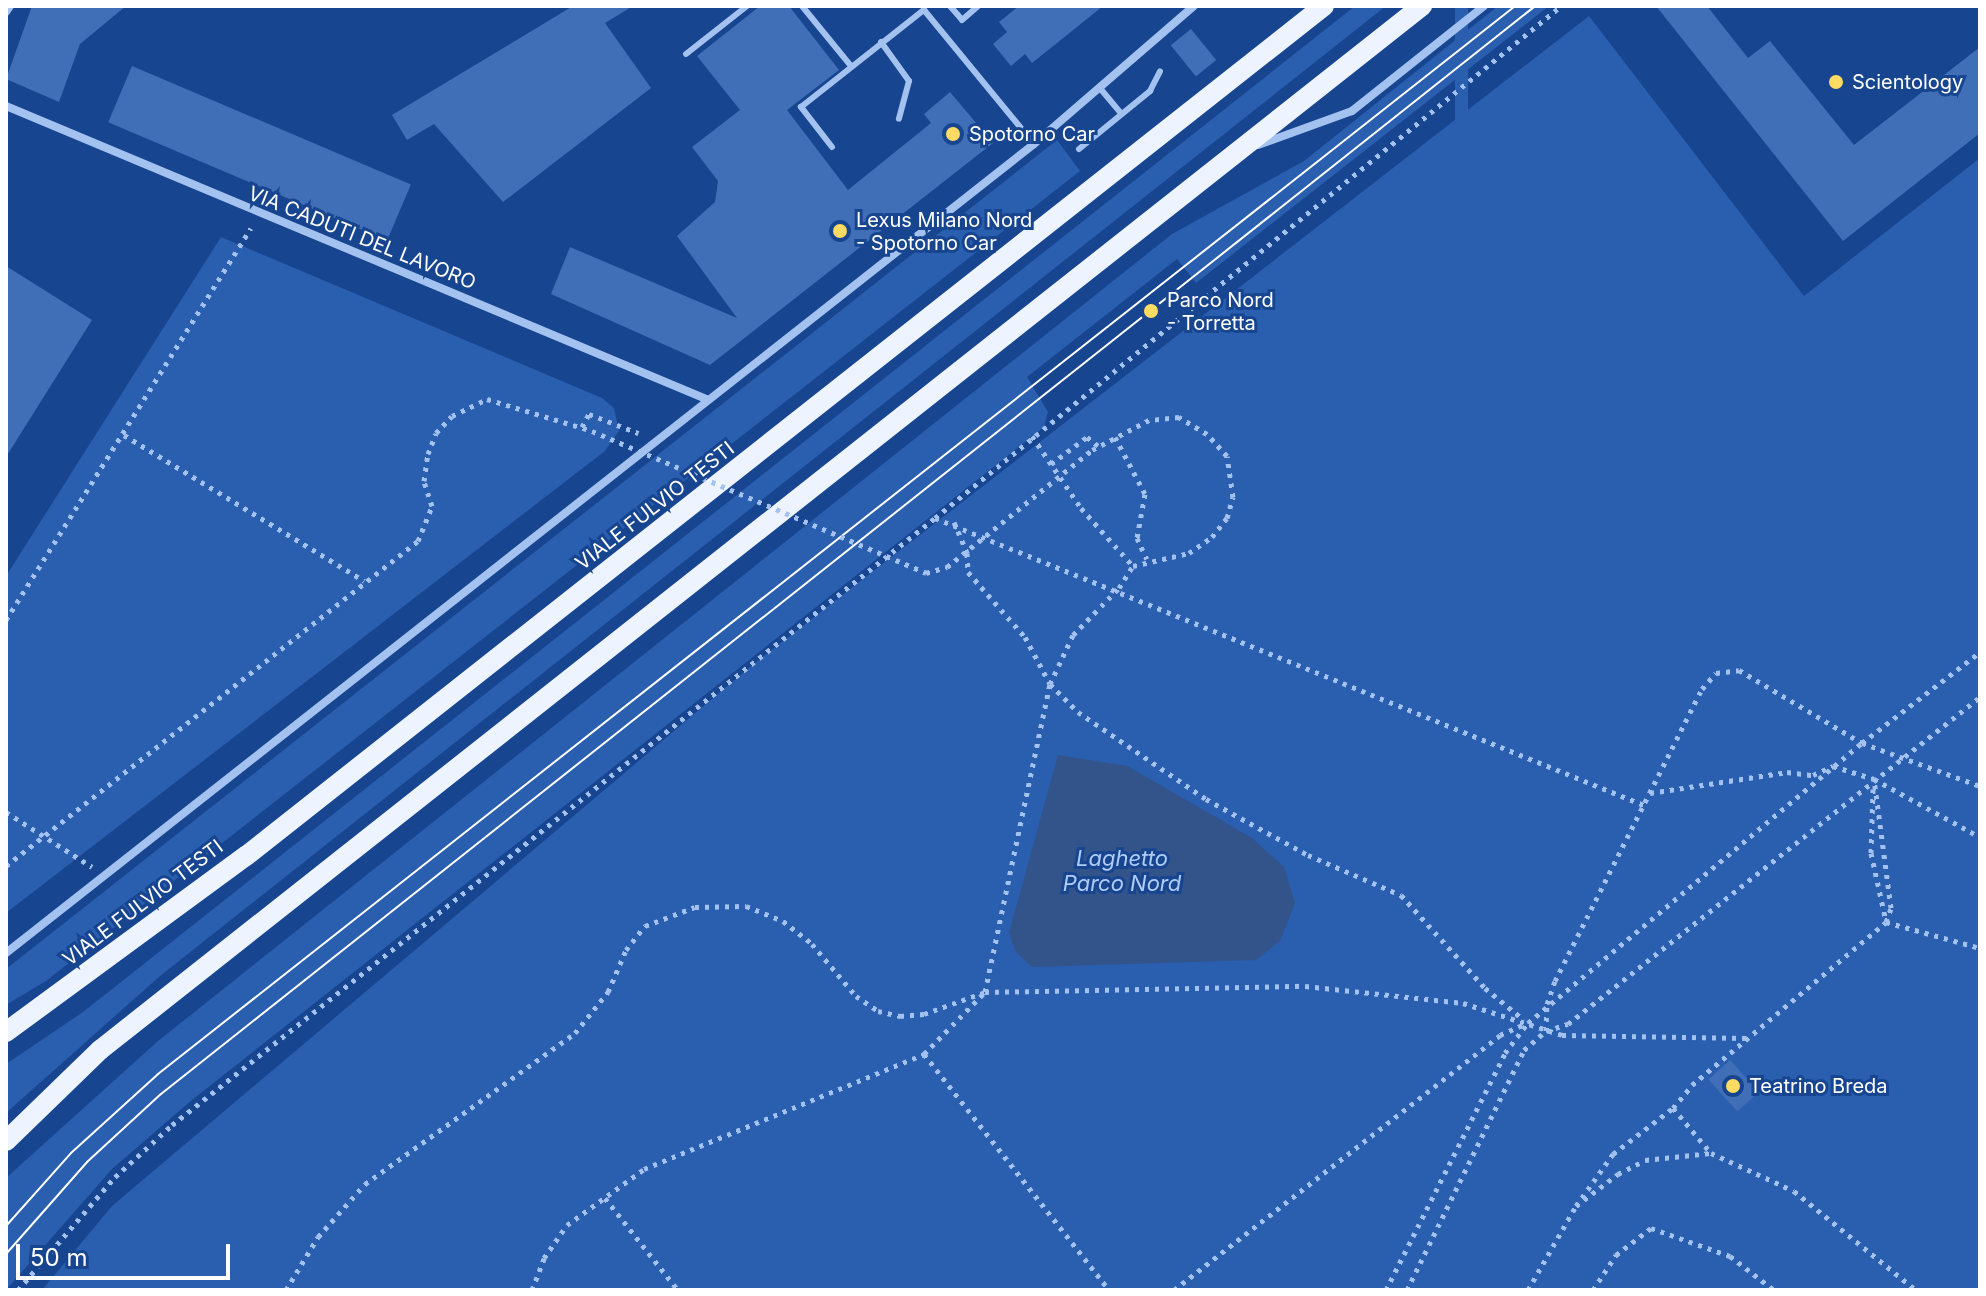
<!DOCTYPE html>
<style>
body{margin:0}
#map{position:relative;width:1986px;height:1296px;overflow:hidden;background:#174590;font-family:Inter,sans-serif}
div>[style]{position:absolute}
.green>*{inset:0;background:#2a5eae;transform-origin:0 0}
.water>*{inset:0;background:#32548b}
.building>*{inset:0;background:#406fb8;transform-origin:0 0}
.path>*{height:5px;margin-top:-2.5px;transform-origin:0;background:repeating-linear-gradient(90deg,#a4c2f0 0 4px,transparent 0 10px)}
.lane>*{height:6px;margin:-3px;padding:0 3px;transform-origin:3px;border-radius:3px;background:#a4c2f0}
.street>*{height:8px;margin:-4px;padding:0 4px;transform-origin:4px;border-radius:4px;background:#a4c2f0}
.primary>*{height:20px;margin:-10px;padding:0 10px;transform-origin:10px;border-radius:10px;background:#edf3ff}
.tram>*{height:2px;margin:-1px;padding:0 1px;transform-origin:1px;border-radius:1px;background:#fff}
.path-bridge>*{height:5px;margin-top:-2.5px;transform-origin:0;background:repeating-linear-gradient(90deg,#a4c2f0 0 4px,transparent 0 10px)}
.dots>*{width:22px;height:22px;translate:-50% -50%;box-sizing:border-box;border:4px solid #174590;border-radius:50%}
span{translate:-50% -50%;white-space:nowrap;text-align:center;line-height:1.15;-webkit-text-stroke:6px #174590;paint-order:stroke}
.poi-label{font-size:20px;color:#fff}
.left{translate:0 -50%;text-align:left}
.street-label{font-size:20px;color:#fff}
.water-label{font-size:22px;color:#b0ccf7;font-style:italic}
.frame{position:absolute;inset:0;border:8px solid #fff;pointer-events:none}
.scale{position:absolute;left:16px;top:1244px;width:214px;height:36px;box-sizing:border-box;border:4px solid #fff;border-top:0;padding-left:10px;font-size:24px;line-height:28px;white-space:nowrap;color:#fff;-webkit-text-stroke:6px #174590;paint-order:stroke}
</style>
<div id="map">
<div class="green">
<i style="clip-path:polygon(1355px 6px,1386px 6px,160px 976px,6px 1113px,6px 1064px,83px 1012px)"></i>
<i style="left:1455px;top:6px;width:13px;height:129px"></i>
<i style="clip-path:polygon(1498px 6px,1549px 6px,1196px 283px,1177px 259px,1027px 377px,1048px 412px,1044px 427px,192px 1100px,112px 1169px,6px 1290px,6px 1178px,158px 1041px,1172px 234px,1304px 161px)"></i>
<i style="clip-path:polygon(1589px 16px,1804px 296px,1980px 158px,1980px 1290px,42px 1290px,112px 1206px,751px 666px)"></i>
<i style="clip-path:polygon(1057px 140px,1080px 171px,46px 981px,6px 1005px,6px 969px)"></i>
<i style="clip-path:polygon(221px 237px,602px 398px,614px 408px,619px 431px,605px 451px,6px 913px,6px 576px)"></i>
</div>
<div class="water">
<i style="clip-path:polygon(1058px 755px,1127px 766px,1252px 838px,1284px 867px,1295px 903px,1280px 941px,1256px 960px,1032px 967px,1016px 952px,1009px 933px)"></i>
</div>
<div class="building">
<i style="clip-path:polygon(32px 6px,126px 6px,80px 44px,59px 102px,6px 79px)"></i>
<i style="clip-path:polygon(573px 6px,633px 6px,605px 23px,651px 88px,503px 202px,434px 124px,407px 140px,392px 115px)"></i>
<i style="clip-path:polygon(760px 6px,789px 6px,839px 70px,787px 110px,848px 190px,931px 123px,924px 114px,950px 92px,993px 143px,710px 365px,551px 294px,570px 247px,737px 318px,677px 236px,715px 202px,718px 181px,692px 147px,740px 110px,697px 56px)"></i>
<i style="clip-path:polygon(1019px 6px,1103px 6px,1032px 63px,1025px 54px,1011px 66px,993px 44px,1007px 32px,999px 22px)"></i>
<i style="clip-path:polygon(1656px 6px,1707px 6px,1748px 58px,1770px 41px,1854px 145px,1980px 47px,1980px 133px,1843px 241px)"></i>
<i style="left:1191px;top:29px;width:40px;height:26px;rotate:51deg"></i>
<i style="left:132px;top:66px;width:303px;height:61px;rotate:23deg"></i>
<i style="clip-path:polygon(6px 266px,92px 320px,6px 457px)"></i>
<i style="left:1730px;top:1060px;width:43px;height:29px;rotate:48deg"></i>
</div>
<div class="path">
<i style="left:582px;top:427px;width:15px;rotate:-62deg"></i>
<i style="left:589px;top:414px;width:53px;rotate:21.2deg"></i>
<i style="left:124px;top:435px;width:281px;rotate:31.3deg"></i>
<i style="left:1032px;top:436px;width:87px;rotate:55.8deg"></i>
<i style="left:1081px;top:508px;width:78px;rotate:48.1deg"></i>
<i style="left:1115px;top:437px;width:64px;rotate:62.2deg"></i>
<i style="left:1145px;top:494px;width:45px;rotate:100.3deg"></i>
<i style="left:1137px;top:538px;width:23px;rotate:65deg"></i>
<i style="left:1051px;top:464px;width:45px;rotate:-36.9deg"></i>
<i style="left:1087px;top:437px;width:14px;rotate:39deg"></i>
<i style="left:935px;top:518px;width:765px;rotate:22.04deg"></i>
<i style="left:954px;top:522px;width:34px;rotate:67deg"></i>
<i style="left:967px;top:553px;width:19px;rotate:87deg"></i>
<i style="left:968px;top:572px;width:86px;rotate:48.8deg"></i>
<i style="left:1025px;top:637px;width:53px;rotate:62deg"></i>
<i style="left:1050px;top:684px;width:40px;rotate:45deg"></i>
<i style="left:1078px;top:712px;width:155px;rotate:34.2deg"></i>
<i style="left:1206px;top:799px;width:116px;rotate:28.8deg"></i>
<i style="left:1308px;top:855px;width:101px;rotate:23.3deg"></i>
<i style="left:1401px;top:895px;width:125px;rotate:47.9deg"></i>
<i style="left:1485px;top:988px;width:50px;rotate:39.4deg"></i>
<i style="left:6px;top:620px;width:462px;rotate:-58deg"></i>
<i style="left:1873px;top:789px;width:64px;rotate:91.8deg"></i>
<i style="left:1871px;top:853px;width:70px;rotate:77.6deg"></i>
<i style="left:1650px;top:793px;width:139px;rotate:-8.7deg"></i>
<i style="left:1787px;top:772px;width:26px;rotate:7deg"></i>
<i style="left:1813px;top:775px;width:22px;rotate:-24deg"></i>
<i style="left:1833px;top:766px;width:43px;rotate:17.6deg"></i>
<i style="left:1874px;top:779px;width:121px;rotate:28.7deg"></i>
<i style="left:6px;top:812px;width:102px;rotate:32.6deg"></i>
<i style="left:6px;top:866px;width:525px;rotate:-38.27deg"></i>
<i style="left:418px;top:541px;width:38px;rotate:-68deg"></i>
<i style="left:432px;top:506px;width:26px;rotate:-108deg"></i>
<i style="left:424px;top:481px;width:27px;rotate:-82deg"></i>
<i style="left:428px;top:454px;width:22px;rotate:-69deg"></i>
<i style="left:436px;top:433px;width:23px;rotate:-47deg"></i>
<i style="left:452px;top:416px;width:39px;rotate:-26deg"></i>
<i style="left:487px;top:399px;width:110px;rotate:16.9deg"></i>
<i style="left:1886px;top:922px;width:98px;rotate:15.5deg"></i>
<i style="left:1546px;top:1031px;width:27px;rotate:-88deg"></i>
<i style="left:1547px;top:1004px;width:24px;rotate:-71deg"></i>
<i style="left:1555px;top:981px;width:327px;rotate:-63.3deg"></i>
<i style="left:1702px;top:689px;width:21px;rotate:-49deg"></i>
<i style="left:1716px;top:673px;width:23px;rotate:-7deg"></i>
<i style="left:1739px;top:670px;width:143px;rotate:30.7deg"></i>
<i style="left:1862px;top:743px;width:126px;rotate:20deg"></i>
<i style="left:924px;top:1054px;width:300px;rotate:51.9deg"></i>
<i style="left:1673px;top:1108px;width:59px;rotate:49.8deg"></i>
<i style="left:605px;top:1198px;width:117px;rotate:51.6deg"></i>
<i style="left:1576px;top:1206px;width:64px;rotate:-54.6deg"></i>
<i style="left:1613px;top:1154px;width:76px;rotate:-37.5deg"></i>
<i style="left:1673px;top:1108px;width:30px;rotate:-50deg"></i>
<i style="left:1692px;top:1085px;width:253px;rotate:-40deg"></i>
<i style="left:1886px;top:922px;width:15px;rotate:-70deg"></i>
<i style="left:1891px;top:908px;width:130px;rotate:-97.5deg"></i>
<i style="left:18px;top:1290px;width:149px;rotate:-49.4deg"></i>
<i style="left:115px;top:1177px;width:77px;rotate:-42.4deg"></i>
<i style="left:172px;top:1125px;width:975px;rotate:-38.5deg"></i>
<i style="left:935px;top:518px;width:809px;rotate:-39.28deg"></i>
<i style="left:286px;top:1290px;width:62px;rotate:-58.9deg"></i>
<i style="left:318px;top:1237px;width:71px;rotate:-48.4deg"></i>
<i style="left:365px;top:1184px;width:259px;rotate:-35.7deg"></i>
<i style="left:575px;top:1033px;width:53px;rotate:-51.2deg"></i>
<i style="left:608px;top:992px;width:46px;rotate:-66.8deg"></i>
<i style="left:626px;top:950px;width:31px;rotate:-52deg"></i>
<i style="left:645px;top:926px;width:53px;rotate:-20.8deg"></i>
<i style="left:695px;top:907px;width:51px;rotate:-1.1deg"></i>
<i style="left:746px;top:906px;width:40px;rotate:22deg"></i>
<i style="left:783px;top:921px;width:37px;rotate:38deg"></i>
<i style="left:812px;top:944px;width:68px;rotate:49.8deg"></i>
<i style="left:856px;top:996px;width:27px;rotate:34deg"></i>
<i style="left:878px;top:1011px;width:23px;rotate:13deg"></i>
<i style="left:900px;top:1016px;width:24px;rotate:-5deg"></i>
<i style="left:924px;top:1014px;width:65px;rotate:-19.8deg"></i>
<i style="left:985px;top:992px;width:320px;rotate:-1.1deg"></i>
<i style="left:1305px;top:986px;width:159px;rotate:6.1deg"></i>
<i style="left:1463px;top:1003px;width:104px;rotate:17.9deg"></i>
<i style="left:1562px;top:1035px;width:185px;rotate:0.9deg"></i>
<i style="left:532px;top:1290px;width:34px;rotate:-69deg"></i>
<i style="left:544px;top:1258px;width:40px;rotate:-55.1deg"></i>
<i style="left:567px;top:1225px;width:95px;rotate:-36deg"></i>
<i style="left:644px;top:1169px;width:303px;rotate:-22.3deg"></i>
<i style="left:924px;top:1054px;width:87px;rotate:-45.5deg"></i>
<i style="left:985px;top:992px;width:315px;rotate:-78.1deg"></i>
<i style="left:1050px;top:684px;width:54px;rotate:-64.9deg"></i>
<i style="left:1073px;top:635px;width:66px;rotate:-45.6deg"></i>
<i style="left:1119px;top:588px;width:26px;rotate:-58deg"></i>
<i style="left:1133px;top:566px;width:57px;rotate:-13.1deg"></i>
<i style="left:1189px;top:553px;width:28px;rotate:-35deg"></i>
<i style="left:1212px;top:537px;width:24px;rotate:-52deg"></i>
<i style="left:1227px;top:518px;width:22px;rotate:-74deg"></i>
<i style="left:1233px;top:497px;width:41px;rotate:-98.3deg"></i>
<i style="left:1227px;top:456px;width:30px;rotate:-132deg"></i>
<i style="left:1207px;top:434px;width:33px;rotate:-149deg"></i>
<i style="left:1179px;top:417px;width:30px;rotate:174deg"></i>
<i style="left:1149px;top:420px;width:64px;rotate:152.2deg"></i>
<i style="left:1174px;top:1290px;width:414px;rotate:-38deg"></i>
<i style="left:1500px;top:1035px;width:30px;rotate:-24deg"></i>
<i style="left:1386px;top:1290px;width:265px;rotate:-63.3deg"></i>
<i style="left:1505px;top:1053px;width:38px;rotate:-53deg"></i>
<i style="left:1528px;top:1023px;width:436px;rotate:-40deg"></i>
<i style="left:1862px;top:743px;width:149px;rotate:-37.6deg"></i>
<i style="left:1407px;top:1290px;width:267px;rotate:-64deg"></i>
<i style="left:1524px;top:1050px;width:29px;rotate:-41deg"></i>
<i style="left:1546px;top:1031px;width:23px;rotate:-18deg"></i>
<i style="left:1568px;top:1024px;width:526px;rotate:-38.44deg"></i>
<i style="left:1528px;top:1290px;width:97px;rotate:-60.3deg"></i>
<i style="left:1576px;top:1206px;width:53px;rotate:-37.3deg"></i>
<i style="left:1618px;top:1174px;width:30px;rotate:-27deg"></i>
<i style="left:1645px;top:1160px;width:66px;rotate:-6.1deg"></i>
<i style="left:1711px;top:1153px;width:91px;rotate:24.6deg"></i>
<i style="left:1794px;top:1191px;width:157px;rotate:39.1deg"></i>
<i style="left:1593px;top:1290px;width:42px;rotate:-56.7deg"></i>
<i style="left:1616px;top:1255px;width:44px;rotate:-37.6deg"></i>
<i style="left:1651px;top:1228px;width:84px;rotate:19.5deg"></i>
<i style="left:1730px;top:1256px;width:56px;rotate:37.7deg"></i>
</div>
<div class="lane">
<i style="left:802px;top:6px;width:77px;rotate:50.8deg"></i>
<i style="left:950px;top:6px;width:18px;rotate:49deg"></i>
<i style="left:962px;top:20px;width:21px;rotate:-41deg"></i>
<i style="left:881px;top:42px;width:48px;rotate:54.3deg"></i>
<i style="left:909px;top:81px;width:39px;rotate:105deg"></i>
<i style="left:686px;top:54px;width:78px;rotate:-38.2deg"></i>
<i style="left:1099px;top:87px;width:35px;rotate:50deg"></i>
<i style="left:832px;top:147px;width:51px;rotate:-127.8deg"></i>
<i style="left:801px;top:107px;width:157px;rotate:-38.3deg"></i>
<i style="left:924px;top:10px;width:173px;rotate:50.6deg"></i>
<i style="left:1079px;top:149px;width:92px;rotate:-39.2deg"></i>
<i style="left:1150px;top:91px;width:22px;rotate:-63deg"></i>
</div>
<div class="street">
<i style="left:6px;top:12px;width:7px;rotate:-56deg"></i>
<i style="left:6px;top:106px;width:759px;rotate:22.71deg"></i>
<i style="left:1258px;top:145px;width:100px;rotate:-19.9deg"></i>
<i style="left:1352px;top:111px;width:169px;rotate:-38.5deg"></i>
<i style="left:6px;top:953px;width:1308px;rotate:-38.2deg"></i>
<i style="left:1034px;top:144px;width:211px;rotate:-40.8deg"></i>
</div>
<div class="primary">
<i style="left:6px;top:1032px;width:298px;rotate:-36.3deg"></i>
<i style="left:246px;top:856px;width:1373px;rotate:-38.26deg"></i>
<i style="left:6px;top:1141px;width:131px;rotate:-44.1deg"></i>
<i style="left:100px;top:1050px;width:1685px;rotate:-38.3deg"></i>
</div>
<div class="tram">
<i style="left:6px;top:1226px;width:98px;rotate:-48.3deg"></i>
<i style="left:71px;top:1153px;width:118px;rotate:-42.2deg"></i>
<i style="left:158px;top:1074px;width:1727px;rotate:-38.2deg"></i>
<i style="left:6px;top:1254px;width:123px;rotate:-48.6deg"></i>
<i style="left:87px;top:1162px;width:100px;rotate:-42.6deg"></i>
<i style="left:161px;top:1094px;width:1753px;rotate:-38.37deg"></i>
</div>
<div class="path-bridge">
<i style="left:592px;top:431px;width:363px;rotate:23deg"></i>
<i style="left:926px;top:573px;width:22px;rotate:-16deg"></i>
<i style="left:947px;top:567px;width:186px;rotate:-38.9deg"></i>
</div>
<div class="dots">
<i style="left:1836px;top:82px;background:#ffdb63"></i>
<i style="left:953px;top:134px;background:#ffdb63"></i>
<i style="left:840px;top:231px;background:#ffdb63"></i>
<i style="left:1151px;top:311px;background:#ffdb63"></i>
<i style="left:1733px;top:1086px;background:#ffdb63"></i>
</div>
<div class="poi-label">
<span class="left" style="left:1852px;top:82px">Scientology</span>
<span class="left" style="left:969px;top:134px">Spotorno Car</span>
<span class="left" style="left:856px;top:232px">Lexus Milano Nord<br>- Spotorno Car</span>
<span class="left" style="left:1167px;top:312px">Parco Nord<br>- Torretta</span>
<span class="left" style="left:1749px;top:1086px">Teatrino Breda</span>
</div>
<div class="street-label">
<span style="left:362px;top:238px;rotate:22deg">VIA CADUTI DEL LAVORO</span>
<span style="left:655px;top:506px;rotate:-38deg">VIALE FULVIO TESTI</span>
<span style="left:143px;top:903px;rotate:-37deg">VIALE FULVIO TESTI</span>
</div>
<div class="water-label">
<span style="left:1122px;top:871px">Laghetto<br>Parco Nord</span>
</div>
<div class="frame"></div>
<div class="scale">50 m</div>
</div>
